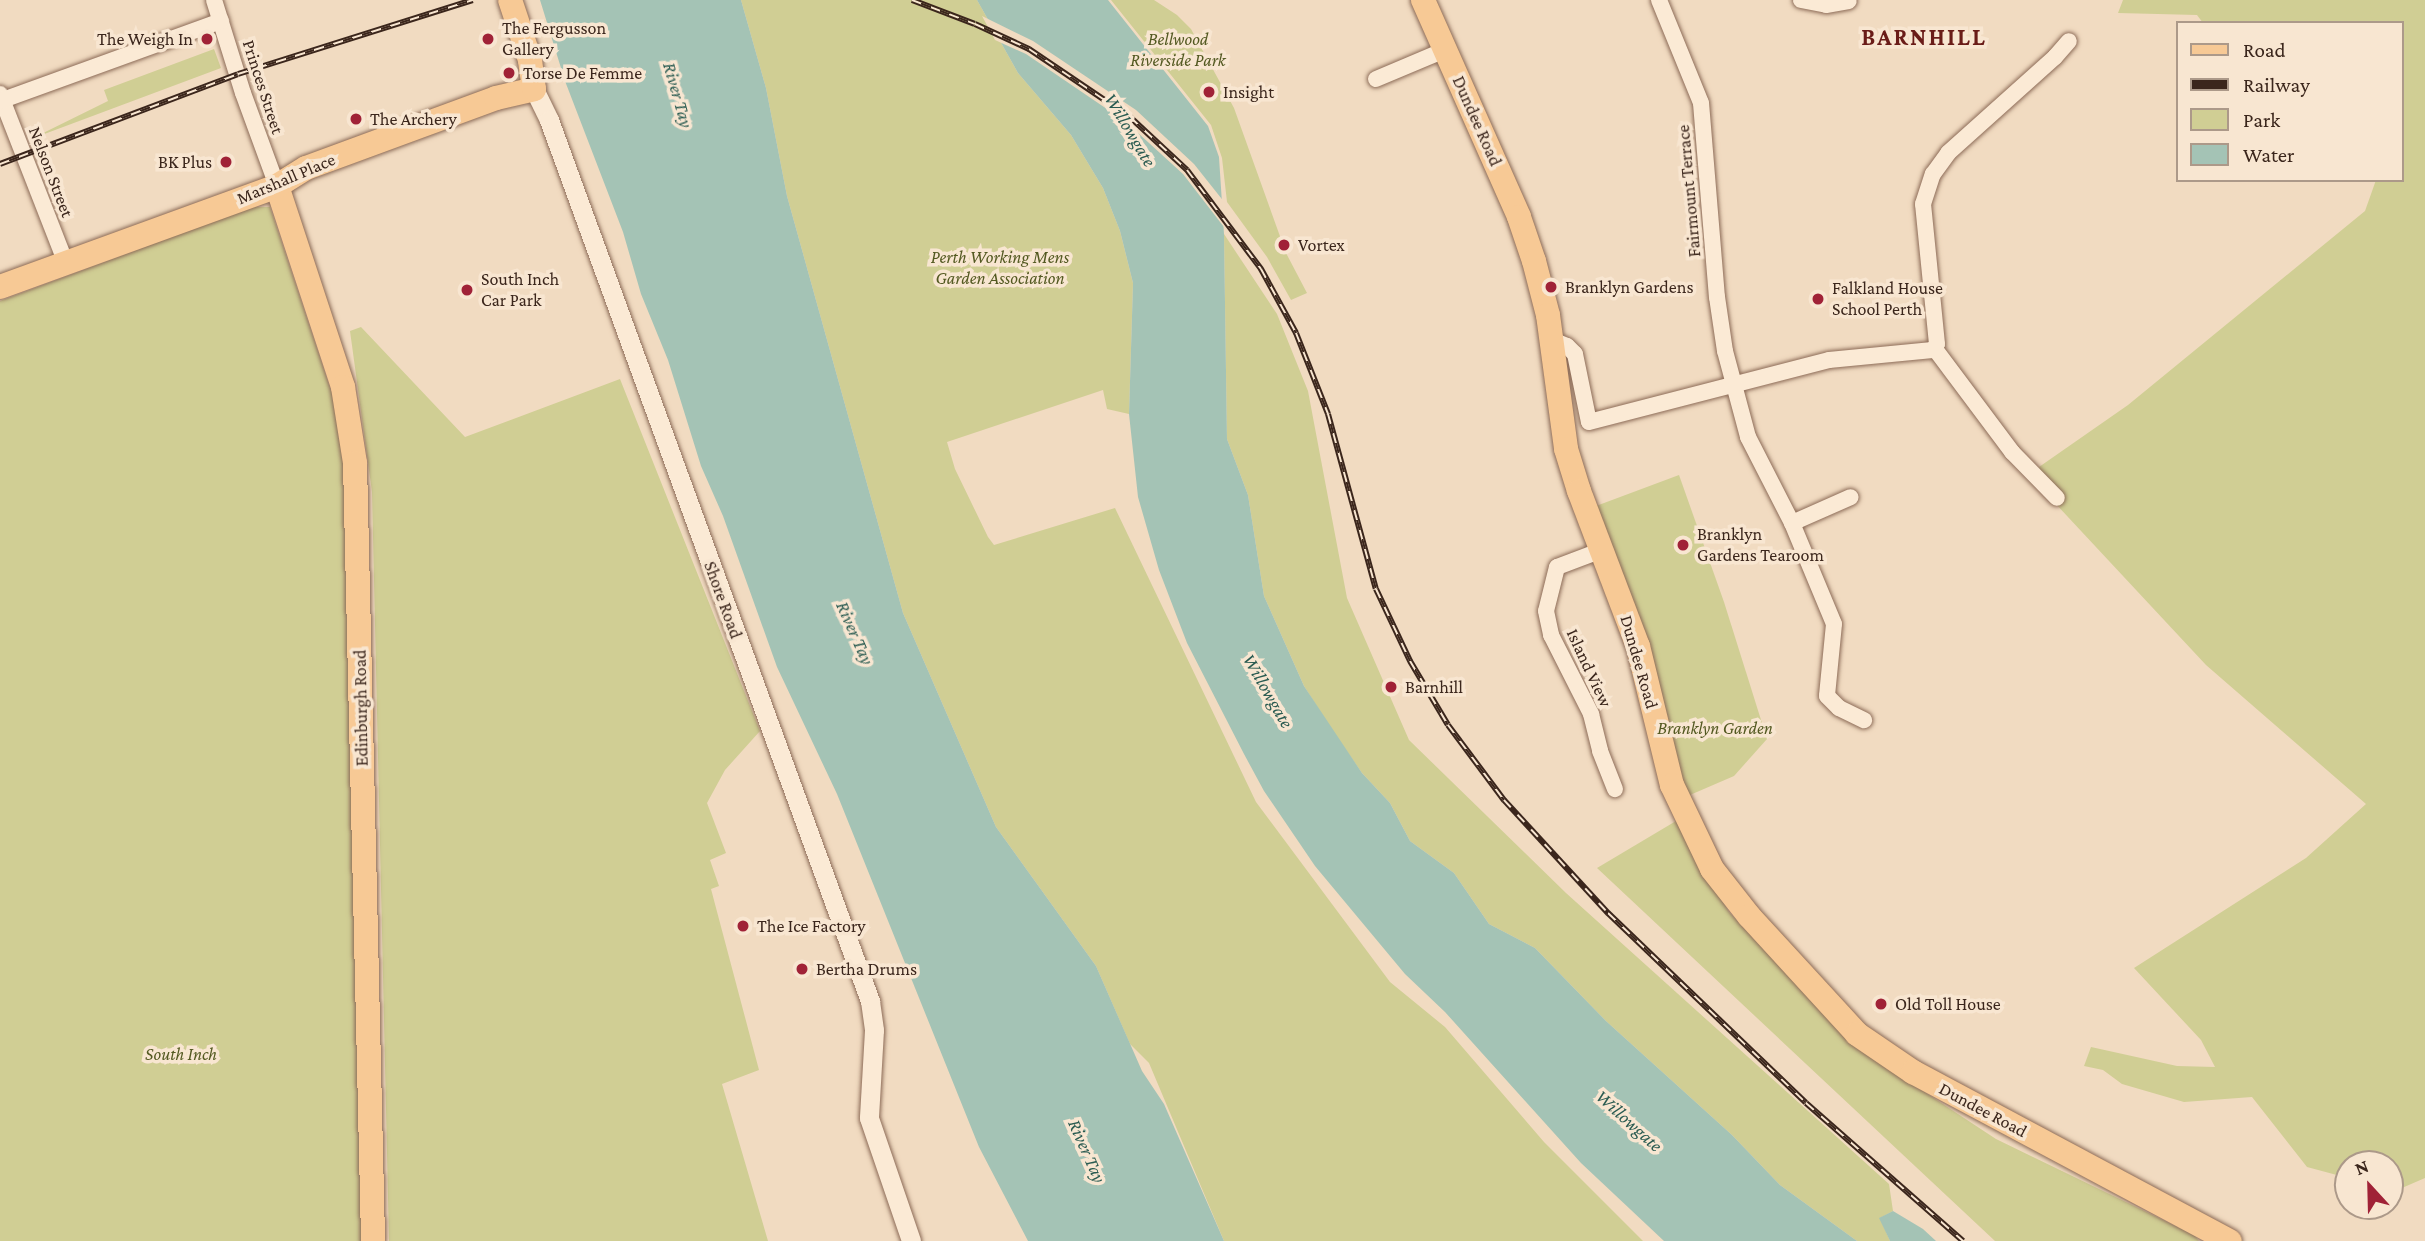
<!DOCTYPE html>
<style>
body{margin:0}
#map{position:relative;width:2425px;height:1241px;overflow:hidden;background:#f1dbc1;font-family:"Crimson Pro",serif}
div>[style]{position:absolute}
.green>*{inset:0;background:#d0ce94}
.water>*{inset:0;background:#a4c3b5}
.pier>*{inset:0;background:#f1dbc1}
.roads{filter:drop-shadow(0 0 2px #8c6b57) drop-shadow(0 0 2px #8c6b57)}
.minor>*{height:16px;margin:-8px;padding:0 8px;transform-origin:8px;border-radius:8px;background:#fbead5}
.tertiary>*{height:19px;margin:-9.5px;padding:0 9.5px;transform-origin:9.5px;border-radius:9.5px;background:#fbead5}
.primary>*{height:24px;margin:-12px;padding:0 12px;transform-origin:12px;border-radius:12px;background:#f7c995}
.rail>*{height:6px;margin-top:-3px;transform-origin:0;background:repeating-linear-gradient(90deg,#f8e6d1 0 10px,#3b261c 0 20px);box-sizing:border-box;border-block:2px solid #3b261c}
.dots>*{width:19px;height:19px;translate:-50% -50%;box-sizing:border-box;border:4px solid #f8e6d1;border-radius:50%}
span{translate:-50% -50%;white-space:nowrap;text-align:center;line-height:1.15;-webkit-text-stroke:7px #f8e6d1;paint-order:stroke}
.poi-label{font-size:18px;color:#3b261c}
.left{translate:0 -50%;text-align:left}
.right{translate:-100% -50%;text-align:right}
.park-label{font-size:18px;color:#535921;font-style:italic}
.street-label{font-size:18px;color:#3b261c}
.water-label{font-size:19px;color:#2a5b51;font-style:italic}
.district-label{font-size:24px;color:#6a1c18;font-weight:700;letter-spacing:2px}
.legend{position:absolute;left:2176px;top:21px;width:228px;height:161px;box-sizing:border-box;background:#f8e6d1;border:2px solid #ac9989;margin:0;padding:9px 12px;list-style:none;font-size:21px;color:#3b261c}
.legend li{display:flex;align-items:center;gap:14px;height:35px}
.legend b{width:35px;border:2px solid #ac9989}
.north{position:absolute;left:2334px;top:1150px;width:70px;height:70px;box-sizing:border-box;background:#f8e6d1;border:2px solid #ac9989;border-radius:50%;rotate:338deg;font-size:19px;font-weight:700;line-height:28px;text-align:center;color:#3b261c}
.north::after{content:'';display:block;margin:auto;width:24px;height:32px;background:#a02237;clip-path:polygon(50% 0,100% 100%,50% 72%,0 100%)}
</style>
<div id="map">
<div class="green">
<i style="clip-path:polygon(741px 0,977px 0,1018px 73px,1071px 135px,1103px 188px,1120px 231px,1133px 283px,1129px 414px,1107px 409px,1103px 390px,947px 442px,955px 469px,988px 537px,994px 545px,1115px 508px,1256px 802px,1390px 982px,1445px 1027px,1544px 1142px,1643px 1241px,1224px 1241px,1149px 1063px,1130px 1044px,1096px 966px,996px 827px,903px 613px,787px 196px,766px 88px)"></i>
<i style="clip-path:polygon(1111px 0,1154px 0,1177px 15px,1191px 29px,1234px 108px,1286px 253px,1307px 293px,1291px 300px,1267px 257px,1227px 202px,1222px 158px,1211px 125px)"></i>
<i style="clip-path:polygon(2123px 0,2425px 0,2425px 1178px,2395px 1191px,2390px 1190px,2390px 1164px,2348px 1164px,2348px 1178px,2307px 1167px,2252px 1097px,2184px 1102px,2122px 1084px,2103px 1070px,2084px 1066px,2091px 1047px,2177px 1066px,2215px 1067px,2201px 1040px,2134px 968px,2306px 858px,2366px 804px,2206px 665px,2054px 502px,2039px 467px,2128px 405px,2365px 211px,2376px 180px,2402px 180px,2402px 23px,2203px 23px,2197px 15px,2118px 13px)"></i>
<i style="clip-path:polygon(214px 49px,221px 68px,31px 139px,108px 101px,104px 90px)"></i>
<i style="clip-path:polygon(252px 207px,270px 207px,355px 463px,363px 1241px,0 1241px,0 301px)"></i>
<i style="clip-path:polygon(1224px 234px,1277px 314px,1308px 391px,1347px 598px,1409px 740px,1566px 893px,1889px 1184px,1893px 1211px,1880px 1218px,1890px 1241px,1857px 1241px,1780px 1185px,1732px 1135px,1606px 1021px,1535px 948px,1489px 924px,1454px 873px,1410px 841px,1390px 803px,1362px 773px,1332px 730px,1304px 686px,1264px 596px,1248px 495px,1227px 439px)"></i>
<i style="clip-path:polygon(361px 327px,465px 437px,620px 379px,760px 731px,725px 770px,707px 803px,726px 853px,710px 860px,719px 886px,711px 889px,759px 1070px,722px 1084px,768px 1241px,389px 1241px,372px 492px,350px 331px)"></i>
<i style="clip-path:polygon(1679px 475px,1724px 602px,1767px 739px,1734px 776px,1683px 798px,1596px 506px)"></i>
<i style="clip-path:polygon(1676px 821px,1729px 912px,1850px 1043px,1996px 1139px,2194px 1235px,2199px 1241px,1995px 1241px,1597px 868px)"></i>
</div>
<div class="water">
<i style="clip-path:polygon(540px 0,741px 0,766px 88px,787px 196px,903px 613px,996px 827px,1096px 966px,1142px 1071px,1164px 1104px,1224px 1241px,1028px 1241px,979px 1147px,837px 794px,777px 667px,723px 516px,701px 466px,668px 360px,641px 294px,623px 232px,565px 81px)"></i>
<i style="clip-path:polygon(977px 0,1108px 0,1208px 126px,1219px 157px,1224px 234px,1227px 439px,1248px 495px,1264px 596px,1304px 686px,1362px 773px,1390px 803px,1410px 841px,1454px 873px,1489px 924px,1535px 948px,1606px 1021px,1732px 1135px,1780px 1185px,1857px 1241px,1664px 1241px,1581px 1163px,1445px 1012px,1405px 974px,1315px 866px,1264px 791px,1244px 754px,1187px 643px,1159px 570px,1138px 497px,1129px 414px,1133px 283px,1120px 231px,1103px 188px,1071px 135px,1018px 73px)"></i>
<i style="clip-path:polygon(1893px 1211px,1923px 1229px,1936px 1241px,1890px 1241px,1879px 1218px)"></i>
</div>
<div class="pier">
<i style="clip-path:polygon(982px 16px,1033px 41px,1136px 110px,1194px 164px,1225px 203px,1227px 231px,1183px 174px,1126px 122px,1026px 54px,995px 40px)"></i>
</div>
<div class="roads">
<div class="minor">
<i style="left:214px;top:0;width:97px;rotate:72.7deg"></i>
<i style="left:243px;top:93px;width:99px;rotate:69.9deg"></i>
<i style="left:1659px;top:0;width:111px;rotate:67.8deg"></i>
<i style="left:1701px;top:103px;width:195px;rotate:85.3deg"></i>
<i style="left:1717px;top:297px;width:55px;rotate:81.6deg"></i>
<i style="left:1725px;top:351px;width:89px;rotate:75deg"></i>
<i style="left:1748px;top:437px;width:97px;rotate:62.9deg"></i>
<i style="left:1792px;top:523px;width:109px;rotate:67.4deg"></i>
<i style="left:1834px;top:624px;width:72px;rotate:95.6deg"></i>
<i style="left:1827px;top:696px;width:17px;rotate:45deg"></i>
<i style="left:1839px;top:708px;width:28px;rotate:26deg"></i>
<i style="left:1801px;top:0;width:25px;rotate:11deg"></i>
<i style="left:1826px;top:5px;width:23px;rotate:-10deg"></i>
<i style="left:1376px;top:79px;width:75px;rotate:-22.8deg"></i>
<i style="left:0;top:94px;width:181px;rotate:68.7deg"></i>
<i style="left:0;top:101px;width:235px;rotate:-19.9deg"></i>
<i style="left:1552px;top:340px;width:16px;rotate:22deg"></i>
<i style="left:1567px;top:346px;width:11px;rotate:45deg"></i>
<i style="left:1575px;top:354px;width:69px;rotate:78.4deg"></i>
<i style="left:1589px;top:422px;width:248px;rotate:-14.5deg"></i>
<i style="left:1829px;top:360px;width:104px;rotate:-5.5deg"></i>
<i style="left:1933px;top:350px;width:7px;rotate:-56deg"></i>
<i style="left:1937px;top:344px;width:141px;rotate:-95.7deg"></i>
<i style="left:1923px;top:204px;width:32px;rotate:-72deg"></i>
<i style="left:1933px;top:174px;width:26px;rotate:-54deg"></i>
<i style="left:1948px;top:153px;width:144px;rotate:-41.9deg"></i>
<i style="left:2055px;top:57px;width:21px;rotate:-49deg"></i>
<i style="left:1935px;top:349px;width:129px;rotate:53.2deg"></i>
<i style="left:2012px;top:452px;width:64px;rotate:45.6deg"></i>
<i style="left:1792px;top:523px;width:64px;rotate:-23.8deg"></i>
<i style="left:1602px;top:550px;width:48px;rotate:159.3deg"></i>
<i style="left:1557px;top:567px;width:45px;rotate:104deg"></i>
<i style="left:1546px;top:611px;width:25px;rotate:78deg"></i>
<i style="left:1551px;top:635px;width:89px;rotate:63.1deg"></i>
<i style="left:1591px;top:714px;width:38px;rotate:76deg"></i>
<i style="left:1600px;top:751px;width:41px;rotate:68.5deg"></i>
</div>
<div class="tertiary">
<i style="left:534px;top:89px;width:34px;rotate:64deg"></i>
<i style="left:549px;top:120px;width:938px;rotate:69.98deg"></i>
<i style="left:870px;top:1001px;width:29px;rotate:82deg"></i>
<i style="left:874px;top:1030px;width:88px;rotate:93.3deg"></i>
<i style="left:869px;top:1118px;width:130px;rotate:71.1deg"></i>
</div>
<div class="primary">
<i style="left:1423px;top:0;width:237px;rotate:66.1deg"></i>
<i style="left:1519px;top:217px;width:46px;rotate:71.2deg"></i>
<i style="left:1534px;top:261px;width:56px;rotate:75.5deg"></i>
<i style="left:1548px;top:315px;width:135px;rotate:82.3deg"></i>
<i style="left:1566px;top:449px;width:44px;rotate:72.8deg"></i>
<i style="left:1579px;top:491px;width:166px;rotate:69.2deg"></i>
<i style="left:1638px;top:646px;width:143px;rotate:76.3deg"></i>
<i style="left:1672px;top:785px;width:93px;rotate:64.5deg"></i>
<i style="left:1712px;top:869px;width:60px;rotate:51.8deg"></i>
<i style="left:1749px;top:916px;width:160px;rotate:47.5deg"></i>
<i style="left:1857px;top:1034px;width:68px;rotate:34.2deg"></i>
<i style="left:1913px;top:1072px;width:359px;rotate:28.1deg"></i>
<i style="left:277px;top:186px;width:212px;rotate:71.8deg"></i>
<i style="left:343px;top:387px;width:77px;rotate:81deg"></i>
<i style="left:355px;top:463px;width:778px;rotate:88.67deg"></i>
<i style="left:0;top:287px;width:295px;rotate:-20deg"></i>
<i style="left:277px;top:186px;width:34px;rotate:-32deg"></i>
<i style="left:306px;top:168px;width:202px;rotate:-20.2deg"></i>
<i style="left:496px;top:98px;width:39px;rotate:-13deg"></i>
<i style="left:534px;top:89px;width:29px;rotate:-98deg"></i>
<i style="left:530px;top:60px;width:63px;rotate:-108.4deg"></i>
</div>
</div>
<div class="rail">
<i style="left:912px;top:0;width:67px;rotate:20.9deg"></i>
<i style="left:975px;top:24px;width:60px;rotate:24.8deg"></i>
<i style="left:1029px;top:49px;width:122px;rotate:34deg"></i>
<i style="left:1130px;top:117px;width:78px;rotate:42.9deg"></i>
<i style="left:1187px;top:170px;width:124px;rotate:53.2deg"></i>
<i style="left:1261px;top:269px;width:73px;rotate:61.3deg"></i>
<i style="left:1296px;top:333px;width:87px;rotate:68.4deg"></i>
<i style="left:1328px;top:414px;width:181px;rotate:74.7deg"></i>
<i style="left:1376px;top:589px;width:80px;rotate:64.7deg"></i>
<i style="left:1410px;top:661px;width:74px;rotate:59.3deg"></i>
<i style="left:1448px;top:725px;width:94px;rotate:53.3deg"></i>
<i style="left:1504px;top:800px;width:154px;rotate:47.4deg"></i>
<i style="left:1608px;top:913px;width:274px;rotate:43.8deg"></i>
<i style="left:1806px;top:1103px;width:209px;rotate:41.3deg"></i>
<i style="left:0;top:164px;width:254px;rotate:-20.7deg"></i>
<i style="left:238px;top:74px;width:246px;rotate:-17.5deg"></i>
</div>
<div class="dots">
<i style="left:207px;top:39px;background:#a02237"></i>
<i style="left:488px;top:39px;background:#a02237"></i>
<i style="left:509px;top:73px;background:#a02237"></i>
<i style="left:1209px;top:92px;background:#a02237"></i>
<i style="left:356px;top:119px;background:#a02237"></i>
<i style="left:226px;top:162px;background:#a02237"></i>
<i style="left:1284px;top:245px;background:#a02237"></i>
<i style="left:1551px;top:287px;background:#a02237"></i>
<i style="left:467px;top:290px;background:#a02237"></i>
<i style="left:1818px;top:299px;background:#a02237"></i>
<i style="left:1683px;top:545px;background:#a02237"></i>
<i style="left:1391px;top:687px;background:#a02237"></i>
<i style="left:743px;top:926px;background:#a02237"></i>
<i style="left:802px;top:969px;background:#a02237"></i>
<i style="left:1881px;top:1004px;background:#a02237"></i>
</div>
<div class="poi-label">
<span class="left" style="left:502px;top:39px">The Fergusson<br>Gallery</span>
<span class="right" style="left:193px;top:39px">The Weigh In</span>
<span class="left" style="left:523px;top:73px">Torse De Femme</span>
<span class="left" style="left:1223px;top:92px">Insight</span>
<span class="left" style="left:370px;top:119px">The Archery</span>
<span class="right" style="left:212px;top:162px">BK Plus</span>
<span class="left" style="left:1298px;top:245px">Vortex</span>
<span class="left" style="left:481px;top:290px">South Inch<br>Car Park</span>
<span class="left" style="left:1565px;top:287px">Branklyn Gardens</span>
<span class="left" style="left:1832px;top:299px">Falkland House<br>School Perth</span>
<span class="left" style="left:1697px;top:545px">Branklyn<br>Gardens Tearoom</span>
<span class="left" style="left:1405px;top:687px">Barnhill</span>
<span class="left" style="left:757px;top:926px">The Ice Factory</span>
<span class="left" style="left:816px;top:969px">Bertha Drums</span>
<span class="left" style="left:1895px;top:1004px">Old Toll House</span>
</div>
<div class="park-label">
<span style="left:1178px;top:50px">Bellwood<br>Riverside Park</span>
<span style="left:1000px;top:268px">Perth Working Mens<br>Garden Association</span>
<span style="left:1715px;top:728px">Branklyn Garden</span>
<span style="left:181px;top:1054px">South Inch</span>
</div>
<div class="street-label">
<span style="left:263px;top:87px;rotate:72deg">Princes Street</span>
<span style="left:1477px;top:121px;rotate:66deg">Dundee Road</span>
<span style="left:51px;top:172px;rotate:69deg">Nelson Street</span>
<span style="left:286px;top:179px;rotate:-23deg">Marshall Place</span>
<span style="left:1689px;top:191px;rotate:-95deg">Fairmount Terrace</span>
<span style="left:723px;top:600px;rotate:70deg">Shore Road</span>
<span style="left:1639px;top:662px;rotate:74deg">Dundee Road</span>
<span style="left:1589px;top:668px;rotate:65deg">Island View</span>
<span style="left:361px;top:708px;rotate:-91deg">Edinburgh Road</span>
<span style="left:1983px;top:1110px;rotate:28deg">Dundee Road</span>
</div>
<div class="water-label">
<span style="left:678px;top:95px;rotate:74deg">River Tay</span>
<span style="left:1130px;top:130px;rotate:59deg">Willowgate</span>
<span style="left:855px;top:633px;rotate:66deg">River Tay</span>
<span style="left:1268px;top:691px;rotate:60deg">Willowgate</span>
<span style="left:1629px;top:1121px;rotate:42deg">Willowgate</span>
<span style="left:1087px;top:1151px;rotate:66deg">River Tay</span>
</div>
<div class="district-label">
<span style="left:1924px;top:37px">BARNHILL</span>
</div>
<ul class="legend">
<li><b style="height:9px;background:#f7c995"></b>Road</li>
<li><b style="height:9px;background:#3b261c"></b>Railway</li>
<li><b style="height:19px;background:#d0ce94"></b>Park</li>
<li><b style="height:19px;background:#a4c3b5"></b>Water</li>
</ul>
<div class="north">N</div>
</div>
